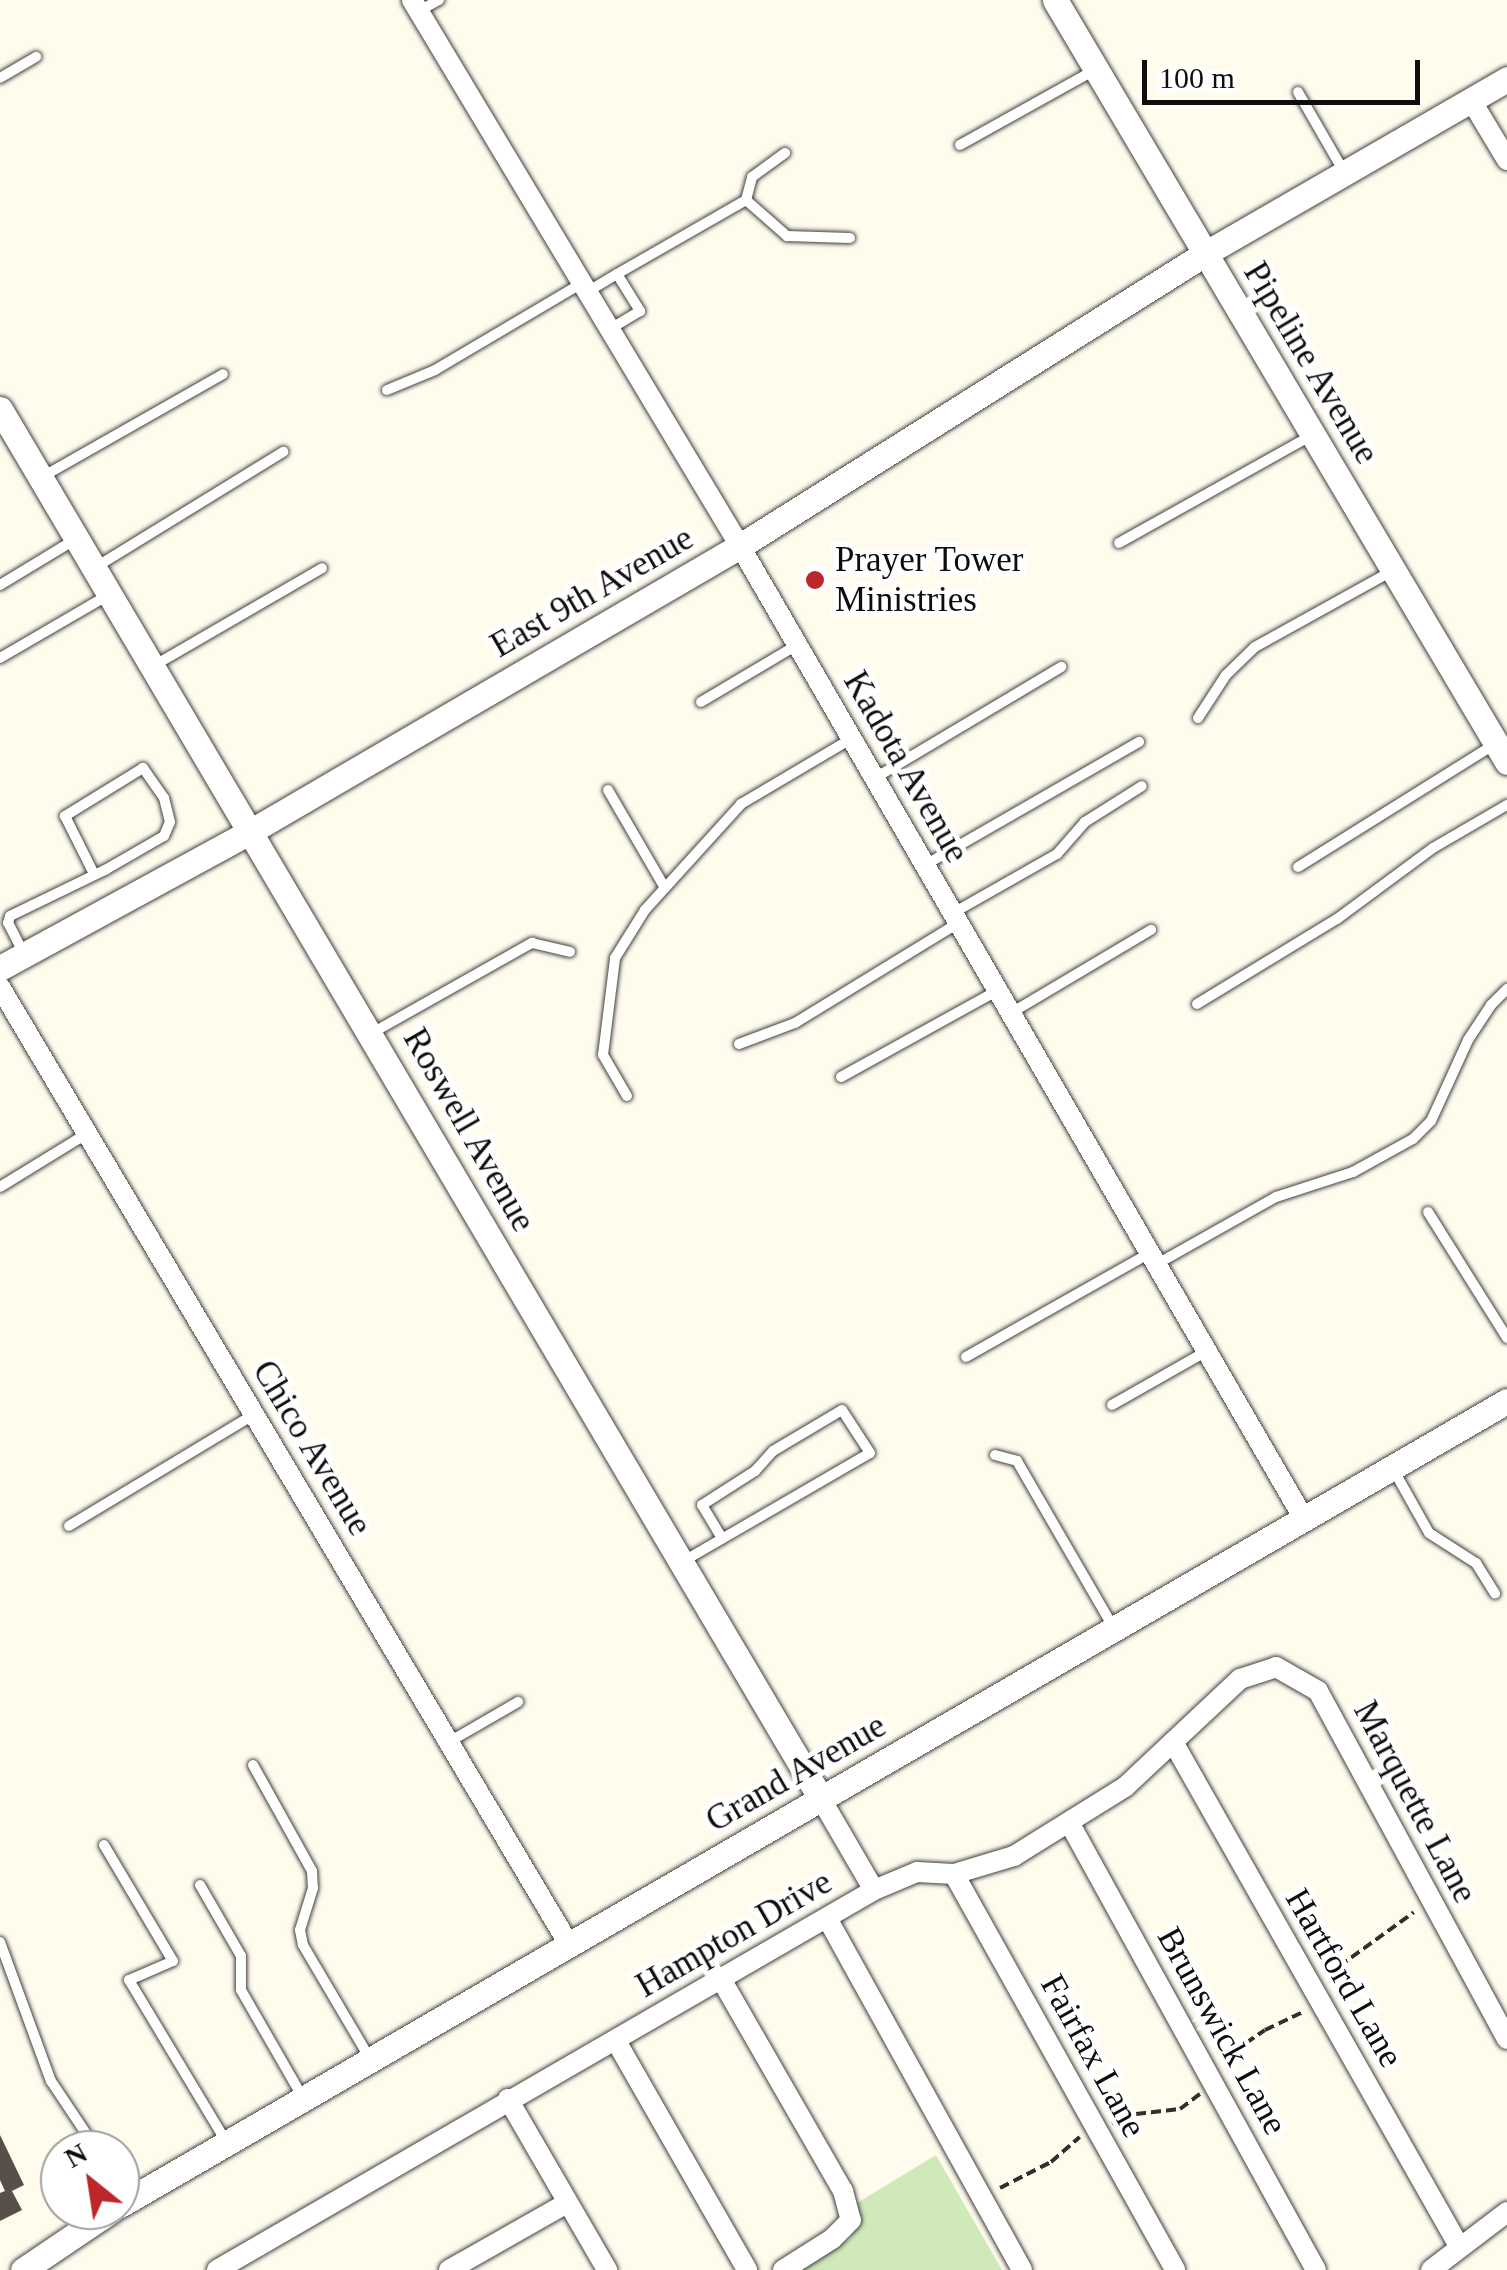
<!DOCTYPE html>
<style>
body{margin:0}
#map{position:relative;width:1507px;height:2270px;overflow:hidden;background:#fffcee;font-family:Georgia,serif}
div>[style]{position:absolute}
.green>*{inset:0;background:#d0e9b8}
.building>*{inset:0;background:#564f4a}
.path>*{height:4px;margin-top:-2px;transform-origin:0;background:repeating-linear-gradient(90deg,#2f2f2f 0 10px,transparent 0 15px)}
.roads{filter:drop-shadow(0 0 2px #404040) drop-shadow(0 0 2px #404040)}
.service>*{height:10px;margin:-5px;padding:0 5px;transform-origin:5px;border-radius:5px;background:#fff}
.minor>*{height:20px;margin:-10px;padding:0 10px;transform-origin:10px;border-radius:10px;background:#fff}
.tertiary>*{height:25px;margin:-12.5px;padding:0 12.5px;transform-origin:12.5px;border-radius:12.5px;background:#fff}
.dots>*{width:28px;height:28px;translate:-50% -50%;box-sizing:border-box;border:5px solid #fff;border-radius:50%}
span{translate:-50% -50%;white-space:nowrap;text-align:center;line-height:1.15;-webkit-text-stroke:10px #fff;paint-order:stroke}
.street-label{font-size:35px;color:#0d0d0d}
.poi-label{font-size:35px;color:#0d0d0d}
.left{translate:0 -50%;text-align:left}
.north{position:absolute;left:40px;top:2130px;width:100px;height:100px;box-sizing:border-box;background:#fff;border:2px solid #9e9e9e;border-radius:50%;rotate:330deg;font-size:28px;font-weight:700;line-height:40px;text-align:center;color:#0d0d0d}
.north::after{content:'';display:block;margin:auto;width:35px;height:45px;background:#bc272a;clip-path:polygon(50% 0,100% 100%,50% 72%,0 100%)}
.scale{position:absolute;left:1142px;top:60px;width:278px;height:45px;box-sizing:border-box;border:5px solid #0d0d0d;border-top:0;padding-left:12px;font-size:30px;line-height:35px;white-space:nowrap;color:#0d0d0d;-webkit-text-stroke:8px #fff;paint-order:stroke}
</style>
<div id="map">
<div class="green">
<i style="clip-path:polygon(936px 2155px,1002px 2270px,800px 2270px,850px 2239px,861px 2219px,857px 2203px)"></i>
</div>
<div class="building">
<i style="clip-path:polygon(0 2135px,24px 2185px,12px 2191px,22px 2210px,0 2221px,0 2193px,5px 2191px,0 2180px)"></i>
</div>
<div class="path">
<i style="left:1327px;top:1975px;width:107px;rotate:-35.9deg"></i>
<i style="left:1221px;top:2060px;width:53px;rotate:-34.3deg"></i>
<i style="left:1265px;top:2030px;width:42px;rotate:-25.3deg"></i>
<i style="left:1112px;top:2124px;width:26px;rotate:-23deg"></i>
<i style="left:1136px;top:2114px;width:44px;rotate:-6.5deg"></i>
<i style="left:1180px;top:2109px;width:25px;rotate:-37deg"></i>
<i style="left:1000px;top:2188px;width:57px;rotate:-27deg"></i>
<i style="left:1051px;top:2162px;width:38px;rotate:-41deg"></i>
</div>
<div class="roads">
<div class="service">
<i style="left:419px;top:11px;width:23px;rotate:-29deg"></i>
<i style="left:0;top:78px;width:42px;rotate:-30.3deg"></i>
<i style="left:1298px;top:92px;width:92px;rotate:60.1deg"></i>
<i style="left:960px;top:145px;width:154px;rotate:-29.1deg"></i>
<i style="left:746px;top:200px;width:24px;rotate:-75deg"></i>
<i style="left:752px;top:177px;width:41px;rotate:-36deg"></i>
<i style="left:617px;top:274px;width:149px;rotate:-29.8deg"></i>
<i style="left:746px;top:200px;width:55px;rotate:41.3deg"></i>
<i style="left:787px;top:236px;width:63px;rotate:1.8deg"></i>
<i style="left:587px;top:292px;width:35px;rotate:-31deg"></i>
<i style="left:617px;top:274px;width:44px;rotate:58.1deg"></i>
<i style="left:640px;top:311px;width:35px;rotate:149deg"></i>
<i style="left:387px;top:390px;width:52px;rotate:-22.6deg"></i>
<i style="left:435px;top:370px;width:171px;rotate:-30.6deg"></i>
<i style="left:42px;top:477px;width:208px;rotate:-29.6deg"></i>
<i style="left:1119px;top:543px;width:221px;rotate:-29.2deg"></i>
<i style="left:96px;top:567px;width:220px;rotate:-31.6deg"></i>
<i style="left:0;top:585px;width:89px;rotate:-31.2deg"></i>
<i style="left:0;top:658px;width:127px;rotate:-30.2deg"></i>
<i style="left:155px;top:665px;width:193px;rotate:-30.1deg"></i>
<i style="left:701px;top:702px;width:112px;rotate:-30.7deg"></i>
<i style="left:1198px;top:718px;width:51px;rotate:-56.9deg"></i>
<i style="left:1226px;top:675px;width:40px;rotate:-44deg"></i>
<i style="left:1255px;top:647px;width:157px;rotate:-29deg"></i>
<i style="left:875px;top:778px;width:217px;rotate:-30.8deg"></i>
<i style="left:608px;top:790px;width:113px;rotate:59.8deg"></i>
<i style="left:925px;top:865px;width:247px;rotate:-29.9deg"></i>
<i style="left:1298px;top:867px;width:232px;rotate:-32deg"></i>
<i style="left:953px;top:913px;width:120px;rotate:-29.6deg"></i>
<i style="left:1057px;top:854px;width:43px;rotate:-48.8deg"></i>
<i style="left:1085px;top:822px;width:67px;rotate:-32.3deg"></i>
<i style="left:24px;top:954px;width:35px;rotate:-117deg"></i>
<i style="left:8px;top:923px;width:7px;rotate:-74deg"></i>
<i style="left:10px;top:916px;width:106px;rotate:-25.8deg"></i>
<i style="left:105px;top:870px;width:68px;rotate:-30deg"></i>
<i style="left:164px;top:836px;width:15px;rotate:-67deg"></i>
<i style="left:170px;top:822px;width:25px;rotate:-104deg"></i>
<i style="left:164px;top:798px;width:37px;rotate:-125deg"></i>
<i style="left:143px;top:768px;width:92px;rotate:148.4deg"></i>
<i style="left:65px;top:816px;width:65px;rotate:63.4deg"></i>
<i style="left:1197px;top:1004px;width:164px;rotate:-31.3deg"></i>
<i style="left:1337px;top:919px;width:119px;rotate:-36.5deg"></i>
<i style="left:1433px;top:848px;width:86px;rotate:-30.2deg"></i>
<i style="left:1011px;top:1013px;width:163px;rotate:-30.7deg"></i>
<i style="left:372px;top:1033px;width:184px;rotate:-29.4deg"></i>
<i style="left:532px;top:943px;width:39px;rotate:13deg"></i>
<i style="left:739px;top:1044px;width:60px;rotate:-20.6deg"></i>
<i style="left:795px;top:1023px;width:191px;rotate:-31.5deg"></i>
<i style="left:841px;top:1077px;width:178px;rotate:-28.9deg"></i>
<i style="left:627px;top:1096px;width:48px;rotate:-120.3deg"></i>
<i style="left:603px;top:1055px;width:98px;rotate:-82.9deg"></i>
<i style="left:615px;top:958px;width:57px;rotate:-58deg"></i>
<i style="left:645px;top:910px;width:143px;rotate:-47.8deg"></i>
<i style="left:741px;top:804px;width:128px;rotate:-30.6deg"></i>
<i style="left:0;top:1187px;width:101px;rotate:-31.6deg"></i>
<i style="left:1428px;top:1212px;width:149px;rotate:57.9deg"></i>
<i style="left:1157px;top:1264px;width:137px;rotate:-29.4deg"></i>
<i style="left:1276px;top:1197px;width:81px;rotate:-18deg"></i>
<i style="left:1353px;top:1172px;width:68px;rotate:-28.8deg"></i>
<i style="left:1413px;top:1139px;width:25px;rotate:-45deg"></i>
<i style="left:1431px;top:1121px;width:89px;rotate:-65.4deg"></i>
<i style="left:1468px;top:1040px;width:42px;rotate:-56.7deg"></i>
<i style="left:1491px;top:1005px;width:23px;rotate:-45deg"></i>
<i style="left:966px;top:1357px;width:211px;rotate:-29.5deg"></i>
<i style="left:1112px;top:1405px;width:109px;rotate:-29.6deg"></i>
<i style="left:995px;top:1455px;width:23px;rotate:15deg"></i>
<i style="left:1017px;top:1461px;width:193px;rotate:59.9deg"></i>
<i style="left:1393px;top:1469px;width:73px;rotate:60.6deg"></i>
<i style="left:1429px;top:1533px;width:56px;rotate:32.6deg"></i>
<i style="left:1476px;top:1563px;width:36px;rotate:58deg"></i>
<i style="left:69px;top:1526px;width:215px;rotate:-31.1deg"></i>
<i style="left:682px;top:1562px;width:217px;rotate:-30.1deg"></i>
<i style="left:870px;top:1453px;width:51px;rotate:-123.1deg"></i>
<i style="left:842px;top:1410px;width:80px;rotate:149.3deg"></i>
<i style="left:773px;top:1451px;width:27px;rotate:132deg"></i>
<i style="left:755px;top:1471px;width:63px;rotate:147.3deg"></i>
<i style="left:702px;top:1505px;width:39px;rotate:59deg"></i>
<i style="left:449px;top:1742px;width:80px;rotate:-30.1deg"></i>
<i style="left:253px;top:1765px;width:121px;rotate:60.9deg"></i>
<i style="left:312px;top:1871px;width:17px;rotate:87deg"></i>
<i style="left:313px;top:1888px;width:44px;rotate:107.2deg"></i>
<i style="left:300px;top:1930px;width:15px;rotate:79deg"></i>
<i style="left:303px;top:1945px;width:130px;rotate:59.5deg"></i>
<i style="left:104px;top:1845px;width:135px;rotate:59.3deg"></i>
<i style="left:173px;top:1961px;width:48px;rotate:156.6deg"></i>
<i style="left:129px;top:1980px;width:187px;rotate:59deg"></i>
<i style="left:200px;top:1885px;width:82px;rotate:60deg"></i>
<i style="left:241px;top:1956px;width:34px;rotate:90deg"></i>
<i style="left:241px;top:1990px;width:122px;rotate:60.1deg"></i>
<i style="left:0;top:1942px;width:148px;rotate:69.9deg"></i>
<i style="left:51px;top:2081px;width:83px;rotate:56.3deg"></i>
</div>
<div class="minor">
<i style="left:412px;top:0;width:637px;rotate:59.01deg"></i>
<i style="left:740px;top:546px;width:1125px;rotate:59.9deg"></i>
<i style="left:1471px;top:100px;width:70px;rotate:59deg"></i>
<i style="left:0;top:987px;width:1112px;rotate:59.28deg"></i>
<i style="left:1173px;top:1742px;width:579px;rotate:60.43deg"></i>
<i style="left:821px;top:1799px;width:105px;rotate:59.8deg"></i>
<i style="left:1070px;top:1824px;width:509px;rotate:61.12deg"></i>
<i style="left:954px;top:1874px;width:453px;rotate:60.8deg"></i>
<i style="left:827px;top:1918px;width:402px;rotate:61deg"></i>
<i style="left:721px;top:1979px;width:245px;rotate:60.1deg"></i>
<i style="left:843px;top:2191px;width:30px;rotate:75deg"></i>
<i style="left:851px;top:2220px;width:27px;rotate:135deg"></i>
<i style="left:832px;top:2239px;width:58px;rotate:147.7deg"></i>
<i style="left:616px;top:2041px;width:264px;rotate:60.2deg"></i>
<i style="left:508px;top:2099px;width:198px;rotate:59.9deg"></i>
<i style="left:217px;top:2270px;width:759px;rotate:-30.04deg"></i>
<i style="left:874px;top:1890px;width:47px;rotate:-22.7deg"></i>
<i style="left:917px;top:1872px;width:37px;rotate:3deg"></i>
<i style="left:954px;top:1874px;width:63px;rotate:-16.7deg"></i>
<i style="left:1014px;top:1856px;width:131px;rotate:-31.9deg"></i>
<i style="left:1125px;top:1787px;width:158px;rotate:-43.2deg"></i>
<i style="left:1240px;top:1679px;width:38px;rotate:-18deg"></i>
<i style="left:1276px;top:1667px;width:48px;rotate:29.7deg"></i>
<i style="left:1318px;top:1691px;width:396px;rotate:61.5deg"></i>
<i style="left:449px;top:2270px;width:136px;rotate:-29.6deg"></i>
<i style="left:1431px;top:2270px;width:96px;rotate:-37.3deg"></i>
</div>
<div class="tertiary">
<i style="left:1055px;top:0;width:886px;rotate:59.32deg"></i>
<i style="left:0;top:409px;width:1614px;rotate:59.43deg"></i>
<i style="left:0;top:968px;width:288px;rotate:-28.6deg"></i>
<i style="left:253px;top:830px;width:564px;rotate:-30.25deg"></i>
<i style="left:740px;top:546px;width:550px;rotate:-32.16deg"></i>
<i style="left:1206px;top:253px;width:348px;rotate:-30deg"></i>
<i style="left:120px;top:2205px;width:1603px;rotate:-30.1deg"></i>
<i style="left:23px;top:2270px;width:107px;rotate:-34deg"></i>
</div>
</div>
<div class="dots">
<i style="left:815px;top:580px;background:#bc272a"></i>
</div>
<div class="street-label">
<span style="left:1311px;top:363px;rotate:59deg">Pipeline Avenue</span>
<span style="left:592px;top:592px;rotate:-30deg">East 9th Avenue</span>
<span style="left:906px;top:767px;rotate:60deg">Kadota Avenue</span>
<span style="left:469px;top:1130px;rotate:60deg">Roswell Avenue</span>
<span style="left:312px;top:1448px;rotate:59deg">Chico Avenue</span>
<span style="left:796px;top:1773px;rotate:-30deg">Grand Avenue</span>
<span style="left:1415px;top:1802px;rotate:62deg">Marquette Lane</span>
<span style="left:734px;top:1934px;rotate:-30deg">Hampton Drive</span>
<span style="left:1344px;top:1978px;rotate:60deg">Hartford Lane</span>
<span style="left:1222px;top:2031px;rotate:61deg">Brunswick Lane</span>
<span style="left:1093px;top:2056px;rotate:61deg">Fairfax Lane</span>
</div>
<div class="poi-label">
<span class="left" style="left:835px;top:580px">Prayer Tower<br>Ministries</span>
</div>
<div class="north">N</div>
<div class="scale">100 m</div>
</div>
